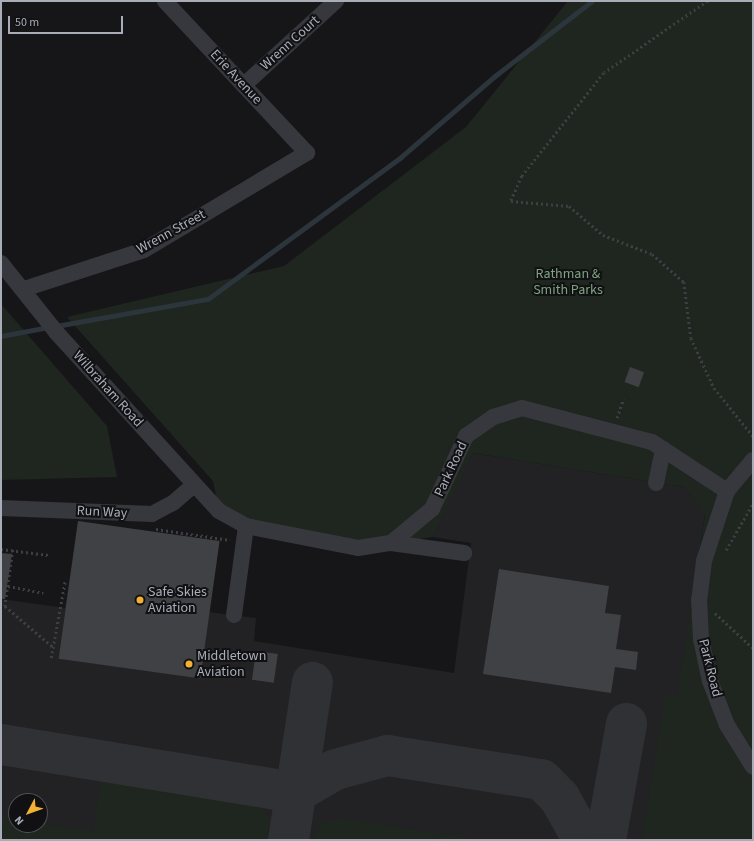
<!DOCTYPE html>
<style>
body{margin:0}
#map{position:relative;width:754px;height:841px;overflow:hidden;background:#161618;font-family:"Source Sans 3",sans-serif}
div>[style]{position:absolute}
.built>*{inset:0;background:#222225}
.green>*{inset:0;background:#1e261f}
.stream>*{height:4.5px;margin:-2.25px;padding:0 2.25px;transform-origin:2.25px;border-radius:2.25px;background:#2c353c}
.taxiway>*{height:41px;margin:-20.5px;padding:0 20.5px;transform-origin:20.5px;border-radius:20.5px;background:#303135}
.building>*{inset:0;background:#404145;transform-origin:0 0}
.path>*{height:2.5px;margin-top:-1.25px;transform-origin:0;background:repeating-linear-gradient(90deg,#3d3f44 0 2px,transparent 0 5px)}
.minor>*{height:16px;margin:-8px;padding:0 8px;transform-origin:8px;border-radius:8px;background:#37383d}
.dots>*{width:11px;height:11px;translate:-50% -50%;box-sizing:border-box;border:2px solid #111113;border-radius:50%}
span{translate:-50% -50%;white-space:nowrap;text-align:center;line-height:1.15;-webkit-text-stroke:4px #111113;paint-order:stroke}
.street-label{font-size:14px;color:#a8adb8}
.park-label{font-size:14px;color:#7fa381}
.poi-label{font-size:14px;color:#a8adb8}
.left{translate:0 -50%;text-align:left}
.frame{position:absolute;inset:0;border:2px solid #a8adb8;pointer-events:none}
.north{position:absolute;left:8px;top:793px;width:40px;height:40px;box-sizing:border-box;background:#111113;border:1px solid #4d4f55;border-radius:50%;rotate:229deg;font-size:11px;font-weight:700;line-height:16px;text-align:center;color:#a8adb8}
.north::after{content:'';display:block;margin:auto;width:14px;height:18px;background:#f2b134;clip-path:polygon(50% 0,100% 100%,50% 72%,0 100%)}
.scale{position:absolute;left:8px;top:16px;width:115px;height:18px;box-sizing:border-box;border:2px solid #a8adb8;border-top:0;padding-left:5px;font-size:12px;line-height:14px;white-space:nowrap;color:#a8adb8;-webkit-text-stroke:3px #111113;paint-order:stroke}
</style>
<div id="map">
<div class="built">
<i style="clip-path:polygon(evenodd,472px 453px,684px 487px,705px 514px,656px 840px,1px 840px,1px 599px,65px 608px,78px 521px,219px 542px,209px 612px,256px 618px,254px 641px,454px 673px,471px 543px,433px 537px,472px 453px,16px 801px,40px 801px,40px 825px,16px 825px,16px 801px)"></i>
</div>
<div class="green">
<i style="clip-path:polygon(568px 1px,753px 1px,753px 840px,642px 840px,665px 696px,677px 697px,705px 515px,684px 487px,473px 453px,433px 537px,358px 548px,219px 511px,213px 481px,67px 317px,284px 266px,466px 127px)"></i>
<i style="clip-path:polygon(1px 304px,107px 426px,117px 477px,1px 480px)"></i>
<i style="clip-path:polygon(102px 776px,251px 800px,268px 816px,269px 840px,1px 840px,1px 817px,16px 819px,16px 825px,40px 823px,93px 831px)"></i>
<i style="clip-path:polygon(340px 818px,482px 840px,309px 840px,322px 823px)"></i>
</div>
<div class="stream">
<i style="left:56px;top:326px;width:154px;rotate:-10.1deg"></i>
<i style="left:208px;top:299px;width:238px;rotate:-36.3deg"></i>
<i style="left:400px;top:158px;width:125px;rotate:-40.8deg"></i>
<i style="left:495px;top:76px;width:123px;rotate:-37.7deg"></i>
<i style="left:1px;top:336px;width:49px;rotate:-10.6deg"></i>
</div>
<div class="taxiway">
<i style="left:1px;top:744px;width:298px;rotate:9.3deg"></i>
<i style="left:295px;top:792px;width:46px;rotate:-29.9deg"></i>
<i style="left:335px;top:769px;width:54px;rotate:-15.1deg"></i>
<i style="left:387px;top:755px;width:156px;rotate:8.9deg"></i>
<i style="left:541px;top:779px;width:25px;rotate:45deg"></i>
<i style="left:559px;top:797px;width:49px;rotate:60.8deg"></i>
<i style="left:288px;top:840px;width:160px;rotate:-81.4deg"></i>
<i style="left:605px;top:840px;width:119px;rotate:-79.8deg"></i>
</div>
<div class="building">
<i style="left:630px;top:367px;width:15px;height:16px;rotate:20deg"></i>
<i style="left:78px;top:521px;width:143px;height:139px;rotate:8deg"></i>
<i style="clip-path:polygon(1px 553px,12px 554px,5px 599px,1px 599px)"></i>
<i style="clip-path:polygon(499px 569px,609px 586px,605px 613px,621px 615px,616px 649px,638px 652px,636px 670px,615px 667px,611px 693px,483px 674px)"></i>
<i style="left:256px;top:651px;width:22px;height:29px;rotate:8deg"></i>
</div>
<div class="path">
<i style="left:708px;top:1px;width:126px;rotate:145.3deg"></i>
<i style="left:604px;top:73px;width:132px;rotate:128.5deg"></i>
<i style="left:522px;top:176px;width:27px;rotate:114deg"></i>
<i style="left:511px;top:201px;width:58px;rotate:4.9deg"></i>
<i style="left:569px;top:206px;width:45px;rotate:40.5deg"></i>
<i style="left:603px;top:235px;width:53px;rotate:21.2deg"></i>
<i style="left:652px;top:254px;width:43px;rotate:41.2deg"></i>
<i style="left:684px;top:282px;width:56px;rotate:82.9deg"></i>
<i style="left:691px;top:338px;width:55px;rotate:65.3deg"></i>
<i style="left:714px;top:388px;width:62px;rotate:50.9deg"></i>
<i style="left:617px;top:418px;width:20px;rotate:-72deg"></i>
<i style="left:156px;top:529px;width:75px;rotate:8.5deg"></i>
<i style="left:1px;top:549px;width:48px;rotate:7.1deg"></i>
<i style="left:13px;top:550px;width:57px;rotate:98.1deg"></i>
<i style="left:5px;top:606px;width:63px;rotate:40.5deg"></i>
<i style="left:726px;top:550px;width:54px;rotate:-60.1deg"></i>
<i style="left:8px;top:586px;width:36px;rotate:11deg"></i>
<i style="left:715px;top:613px;width:52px;rotate:42.6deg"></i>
<i style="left:51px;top:658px;width:78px;rotate:-79.7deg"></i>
</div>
<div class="minor">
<i style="left:244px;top:85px;width:125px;rotate:-42.4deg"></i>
<i style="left:1px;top:263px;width:88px;rotate:51.4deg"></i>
<i style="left:56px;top:332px;width:242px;rotate:47.7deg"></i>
<i style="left:219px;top:511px;width:31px;rotate:29deg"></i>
<i style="left:246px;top:526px;width:114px;rotate:11.1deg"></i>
<i style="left:358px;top:548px;width:33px;rotate:-9deg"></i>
<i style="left:391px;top:543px;width:53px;rotate:-39.7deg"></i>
<i style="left:432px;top:509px;width:81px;rotate:-65deg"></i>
<i style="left:466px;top:436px;width:33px;rotate:-35deg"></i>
<i style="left:493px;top:417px;width:30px;rotate:-17deg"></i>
<i style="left:522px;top:408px;width:134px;rotate:14.7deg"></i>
<i style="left:652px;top:442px;width:90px;rotate:33.2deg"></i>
<i style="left:24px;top:289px;width:126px;rotate:-18deg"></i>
<i style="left:144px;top:250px;width:190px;rotate:-30.8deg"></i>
<i style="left:307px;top:153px;width:208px;rotate:-133.1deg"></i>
<i style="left:753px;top:460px;width:40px;rotate:130deg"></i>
<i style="left:727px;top:491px;width:74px;rotate:108.2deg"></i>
<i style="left:704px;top:561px;width:38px;rotate:97deg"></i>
<i style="left:699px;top:599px;width:40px;rotate:87.1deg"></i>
<i style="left:701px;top:639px;width:43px;rotate:77.9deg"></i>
<i style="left:710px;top:681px;width:47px;rotate:68.9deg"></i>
<i style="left:727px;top:725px;width:49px;rotate:58.2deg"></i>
<i style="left:656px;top:483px;width:35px;rotate:-78deg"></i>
<i style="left:1px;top:508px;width:151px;rotate:2.3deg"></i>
<i style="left:152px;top:514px;width:24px;rotate:-28deg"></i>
<i style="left:173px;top:503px;width:28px;rotate:-41deg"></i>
<i style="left:391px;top:543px;width:74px;rotate:7.8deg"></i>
<i style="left:234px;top:615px;width:90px;rotate:-82.3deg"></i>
</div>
<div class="dots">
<i style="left:140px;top:600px;background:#f2b134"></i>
<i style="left:189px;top:664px;background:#f2b134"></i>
</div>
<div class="street-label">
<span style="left:290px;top:43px;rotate:-42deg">Wrenn Court</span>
<span style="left:236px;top:77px;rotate:47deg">Erie Avenue</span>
<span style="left:171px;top:232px;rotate:-29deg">Wrenn Street</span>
<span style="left:108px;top:389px;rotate:48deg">Wilbraham Road</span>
<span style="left:451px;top:469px;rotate:-65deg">Park Road</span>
<span style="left:102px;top:512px;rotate:3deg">Run Way</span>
<span style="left:710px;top:668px;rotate:76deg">Park Road</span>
</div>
<div class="park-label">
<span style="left:568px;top:282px">Rathman &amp;<br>Smith Parks</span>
</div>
<div class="poi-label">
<span class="left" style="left:148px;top:600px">Safe Skies<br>Aviation</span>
<span class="left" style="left:197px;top:664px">Middletown<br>Aviation</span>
</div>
<div class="frame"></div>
<div class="north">N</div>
<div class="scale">50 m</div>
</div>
